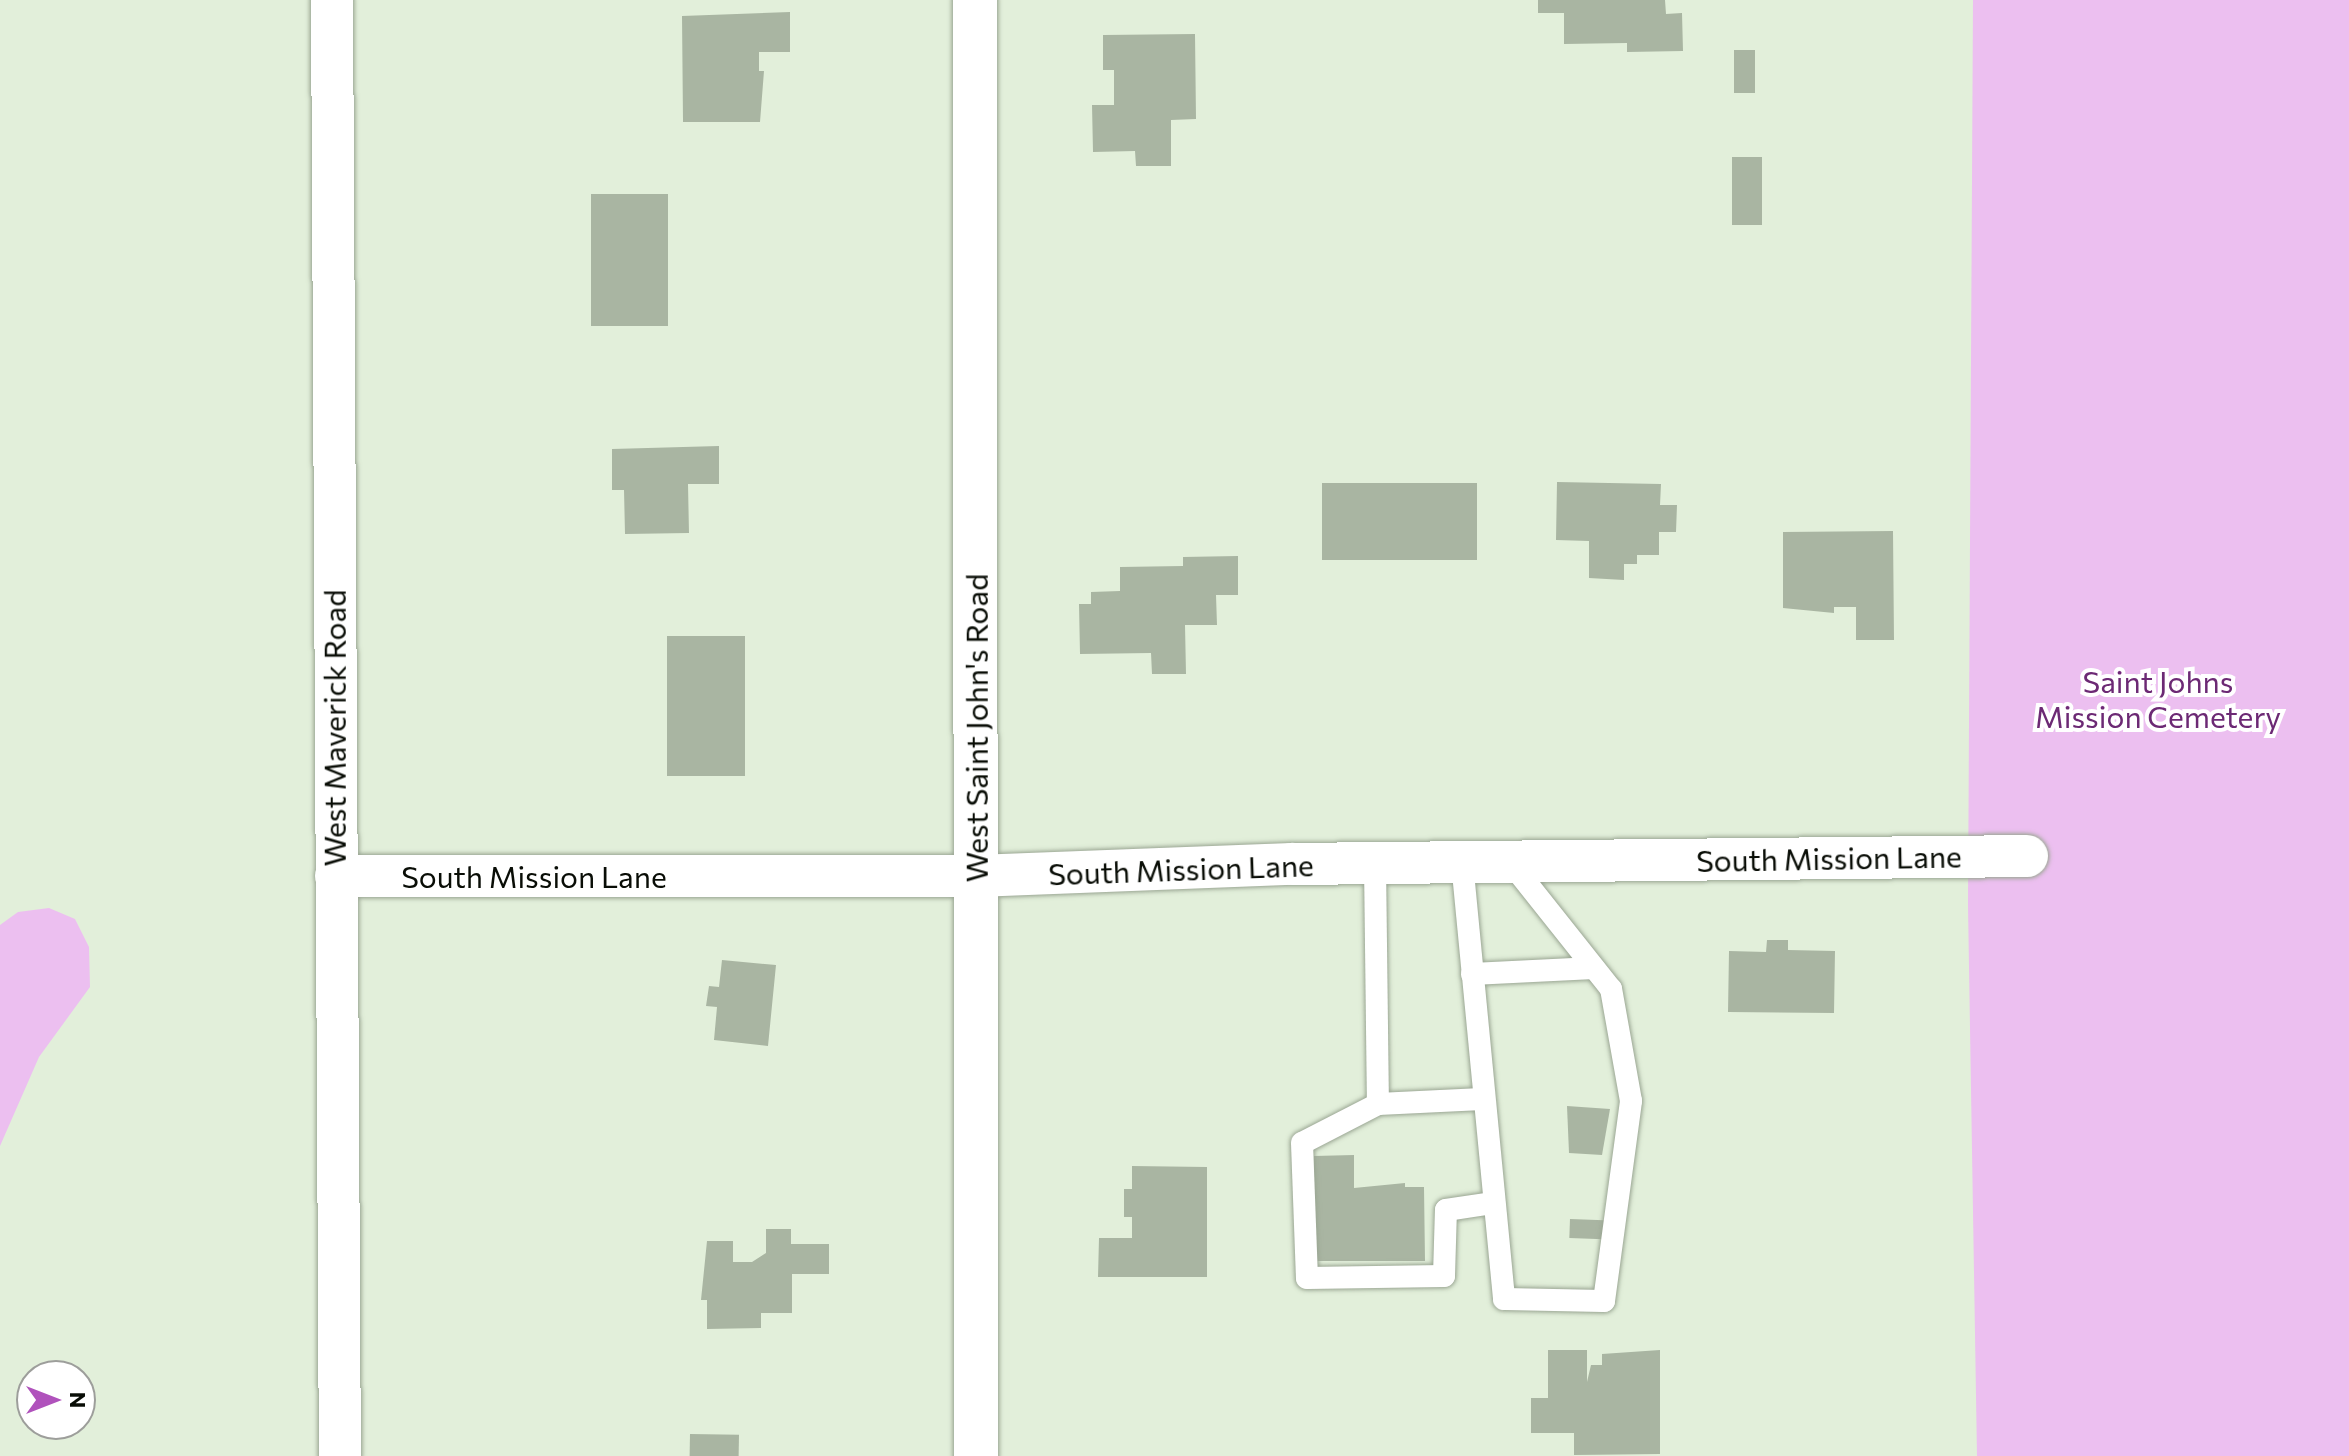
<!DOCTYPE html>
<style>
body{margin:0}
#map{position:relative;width:2349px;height:1456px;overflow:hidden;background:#e2efda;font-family:Commissioner,sans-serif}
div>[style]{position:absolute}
.green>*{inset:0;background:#ecbff0}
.building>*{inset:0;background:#a9b5a2;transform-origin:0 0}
.roads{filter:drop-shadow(0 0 2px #9aa693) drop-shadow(0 0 2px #9aa693)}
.service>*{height:22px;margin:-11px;padding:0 11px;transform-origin:11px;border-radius:11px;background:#fff}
.minor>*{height:42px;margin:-21px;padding:0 21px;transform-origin:21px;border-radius:21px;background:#fff}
.tertiary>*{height:44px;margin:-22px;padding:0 22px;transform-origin:22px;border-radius:22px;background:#fff}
span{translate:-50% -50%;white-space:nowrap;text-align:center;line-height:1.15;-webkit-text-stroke:8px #fff;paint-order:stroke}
.park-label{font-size:30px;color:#6c2974}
.street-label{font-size:30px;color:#090d06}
.north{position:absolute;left:16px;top:1360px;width:80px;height:80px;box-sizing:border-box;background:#fff;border:2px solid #9d9e9b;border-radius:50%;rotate:90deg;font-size:22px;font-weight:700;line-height:32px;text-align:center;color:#090d06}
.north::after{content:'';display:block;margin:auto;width:28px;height:36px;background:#b052bc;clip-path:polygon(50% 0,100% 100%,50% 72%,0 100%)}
</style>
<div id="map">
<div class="green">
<i style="clip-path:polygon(1973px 0,2349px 0,2349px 1456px,1977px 1456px,1968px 905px)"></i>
<i style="clip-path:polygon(49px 908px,75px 919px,89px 947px,90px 987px,39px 1057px,0 1146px,0 925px,18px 912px)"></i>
</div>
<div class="building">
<i style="clip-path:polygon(1538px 0,1665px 0,1666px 14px,1682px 13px,1683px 51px,1627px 52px,1627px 43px,1564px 44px,1564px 13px,1538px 13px)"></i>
<i style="clip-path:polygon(790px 12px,790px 52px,759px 52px,759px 71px,764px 71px,760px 122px,683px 122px,682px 16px)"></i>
<i style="clip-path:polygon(1195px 34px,1196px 119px,1171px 120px,1171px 166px,1136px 166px,1135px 151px,1093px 152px,1092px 105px,1114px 105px,1114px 70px,1103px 70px,1103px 35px)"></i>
<i style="left:1734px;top:50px;width:21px;height:43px"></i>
<i style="left:1732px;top:157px;width:30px;height:68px"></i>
<i style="left:668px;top:194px;width:132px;height:77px;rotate:90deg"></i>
<i style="clip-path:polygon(719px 446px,719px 484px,688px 484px,689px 533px,625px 534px,624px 490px,612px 490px,612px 449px)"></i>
<i style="clip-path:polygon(1557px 482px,1661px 484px,1660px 505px,1677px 505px,1676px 532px,1659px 532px,1659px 555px,1637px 555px,1637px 564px,1624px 564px,1624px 580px,1589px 578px,1589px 541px,1556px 540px)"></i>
<i style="left:1322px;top:483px;width:155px;height:77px"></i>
<i style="clip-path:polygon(1893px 531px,1894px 640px,1856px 640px,1856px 607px,1834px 607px,1834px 613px,1783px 608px,1783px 532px)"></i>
<i style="clip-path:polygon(1238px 556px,1238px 595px,1216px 595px,1217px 625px,1185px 625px,1186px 674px,1152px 674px,1151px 653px,1080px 654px,1079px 604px,1091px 604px,1091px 592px,1120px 591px,1120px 567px,1183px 566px,1183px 557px)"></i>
<i style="left:667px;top:636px;width:78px;height:140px"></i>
<i style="clip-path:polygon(1767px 940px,1788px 940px,1788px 950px,1835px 951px,1834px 1013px,1728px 1012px,1729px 951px,1766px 952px)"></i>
<i style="clip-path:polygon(722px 960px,776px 965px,768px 1046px,714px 1040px,717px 1007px,706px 1006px,709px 986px,719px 987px)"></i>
<i style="clip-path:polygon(1567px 1106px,1610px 1109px,1602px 1155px,1569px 1153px)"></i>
<i style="clip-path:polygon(1354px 1155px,1354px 1188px,1405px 1183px,1405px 1187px,1424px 1187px,1425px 1261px,1314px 1261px,1314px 1156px)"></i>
<i style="clip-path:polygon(1132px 1166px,1207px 1167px,1207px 1277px,1098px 1277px,1099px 1238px,1132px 1238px,1132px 1217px,1124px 1217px,1124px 1189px,1132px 1189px)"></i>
<i style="left:1570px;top:1219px;width:34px;height:19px;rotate:2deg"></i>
<i style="clip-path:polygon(766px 1229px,791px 1229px,791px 1244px,829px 1244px,829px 1274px,792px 1274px,792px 1313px,761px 1313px,761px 1328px,707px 1329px,707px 1300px,701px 1300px,707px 1241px,733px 1241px,733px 1262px,752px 1262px,766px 1253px)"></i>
<i style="clip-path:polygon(1548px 1350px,1587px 1350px,1587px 1382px,1591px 1365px,1602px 1365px,1602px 1354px,1660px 1350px,1660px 1454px,1574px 1455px,1574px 1433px,1531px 1433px,1531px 1398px,1548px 1398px)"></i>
<i style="left:690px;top:1434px;width:49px;height:22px;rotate:1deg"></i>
</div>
<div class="roads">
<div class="service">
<i style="left:1462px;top:862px;width:439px;rotate:84.5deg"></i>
<i style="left:1504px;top:1299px;width:100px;rotate:1.1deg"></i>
<i style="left:1604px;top:1301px;width:202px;rotate:-82.3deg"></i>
<i style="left:1631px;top:1101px;width:114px;rotate:-100.1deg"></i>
<i style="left:1611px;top:989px;width:162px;rotate:-128.5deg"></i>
<i style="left:1375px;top:863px;width:241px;rotate:89.3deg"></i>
<i style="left:1378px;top:1104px;width:104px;rotate:-2.8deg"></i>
<i style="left:1472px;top:974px;width:122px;rotate:-2.8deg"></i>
<i style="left:1378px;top:1104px;width:85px;rotate:152.8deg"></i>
<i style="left:1302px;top:1143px;width:135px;rotate:87.9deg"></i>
<i style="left:1307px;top:1278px;width:137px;rotate:-0.8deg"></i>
<i style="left:1444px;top:1276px;width:66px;rotate:-88.3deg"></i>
<i style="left:1446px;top:1210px;width:48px;rotate:-8.5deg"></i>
</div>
<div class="minor">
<i style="left:332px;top:0;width:1456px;rotate:89.69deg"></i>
<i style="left:336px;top:876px;width:640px"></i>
<i style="left:976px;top:876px;width:316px;rotate:-2.2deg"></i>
<i style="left:1292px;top:864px;width:735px;rotate:-0.62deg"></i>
</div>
<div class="tertiary">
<i style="left:975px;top:0;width:1456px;rotate:89.96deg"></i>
</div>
</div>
<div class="park-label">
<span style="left:2158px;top:698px">Saint Johns<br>Mission Cemetery</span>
</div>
<div class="street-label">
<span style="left:334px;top:728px;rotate:-90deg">West Maverick Road</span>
<span style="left:976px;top:728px;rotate:-90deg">West Saint John's Road</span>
<span style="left:1829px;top:858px;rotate:-1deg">South Mission Lane</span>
<span style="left:1181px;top:869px;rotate:-2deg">South Mission Lane</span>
<span style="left:534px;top:876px">South Mission Lane</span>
</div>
<div class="north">N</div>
</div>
